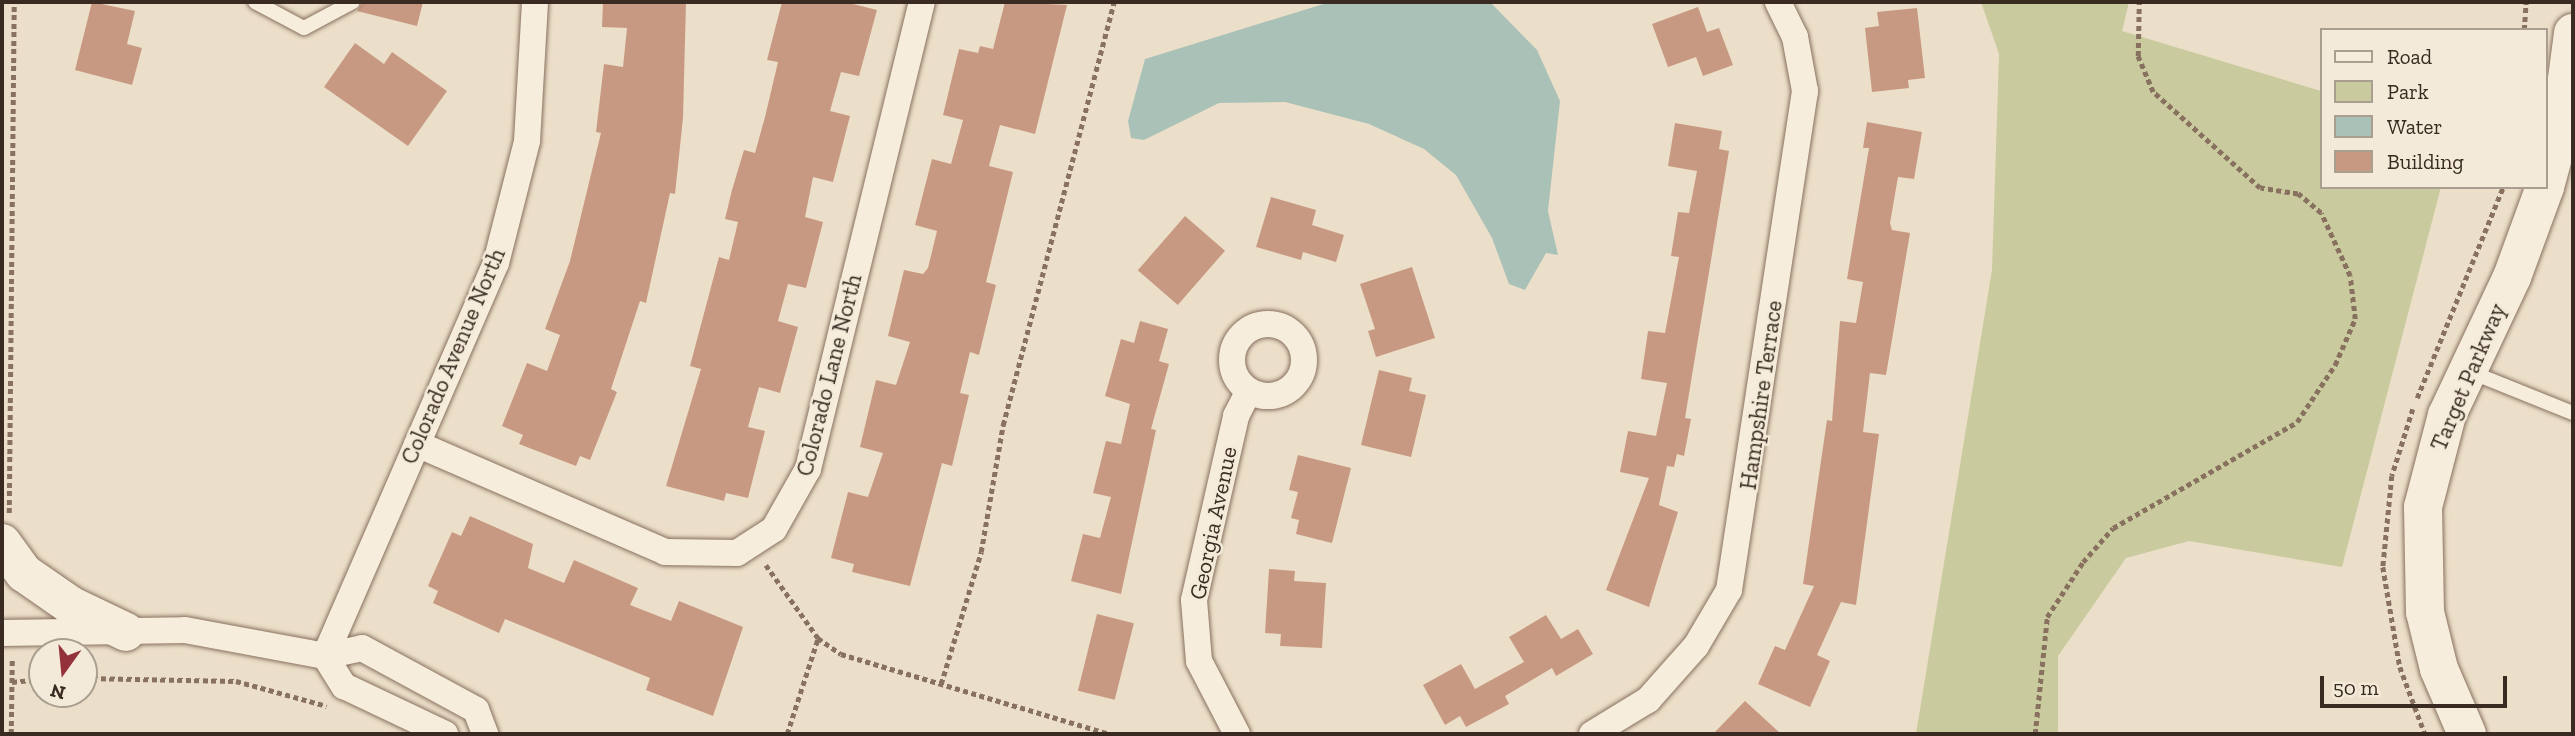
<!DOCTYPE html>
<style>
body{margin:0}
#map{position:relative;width:2575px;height:736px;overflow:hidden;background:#ecdfc9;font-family:"Zilla Slab",serif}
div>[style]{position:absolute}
.green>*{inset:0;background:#c9ca9d}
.water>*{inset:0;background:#aac1b8}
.building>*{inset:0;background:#c89982;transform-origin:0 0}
.path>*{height:4.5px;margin-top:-2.25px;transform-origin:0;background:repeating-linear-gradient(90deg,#88715f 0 5px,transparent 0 8.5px)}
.roads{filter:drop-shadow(0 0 2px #88715f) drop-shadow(0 0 2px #88715f)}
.lane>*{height:14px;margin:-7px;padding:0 7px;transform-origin:7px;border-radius:7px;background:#f7eddc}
.street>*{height:26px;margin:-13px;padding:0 13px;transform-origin:13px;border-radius:13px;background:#f7eddc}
.street>.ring{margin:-13px;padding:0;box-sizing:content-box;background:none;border:26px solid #f7eddc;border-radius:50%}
.secondary>*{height:38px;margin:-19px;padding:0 19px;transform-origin:19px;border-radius:19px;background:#f7eddc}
span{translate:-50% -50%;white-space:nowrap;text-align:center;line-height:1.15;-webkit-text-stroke:5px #f4ead9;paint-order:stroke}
.street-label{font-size:23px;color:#392b21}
.frame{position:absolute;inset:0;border:4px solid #392b21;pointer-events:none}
.legend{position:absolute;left:2320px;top:28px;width:228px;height:161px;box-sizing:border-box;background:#f4ead9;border:2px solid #a99e8f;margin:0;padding:9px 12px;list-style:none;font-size:21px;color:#392b21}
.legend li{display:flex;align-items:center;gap:14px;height:35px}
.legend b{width:35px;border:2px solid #a99e8f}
.north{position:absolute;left:28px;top:638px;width:70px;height:70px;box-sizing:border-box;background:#f4ead9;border:2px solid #a99e8f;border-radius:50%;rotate:195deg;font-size:19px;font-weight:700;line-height:28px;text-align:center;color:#392b21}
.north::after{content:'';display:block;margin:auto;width:24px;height:32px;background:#94323b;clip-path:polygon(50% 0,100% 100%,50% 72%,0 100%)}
.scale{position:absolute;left:2320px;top:676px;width:187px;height:32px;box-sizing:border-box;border:4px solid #392b21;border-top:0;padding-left:9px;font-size:21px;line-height:24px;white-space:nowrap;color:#392b21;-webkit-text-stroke:5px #f4ead9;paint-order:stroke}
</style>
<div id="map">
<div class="green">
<i style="clip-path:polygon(1981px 2px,2129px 2px,2122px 31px,2321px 91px,2321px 187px,2441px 187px,2342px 567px,2189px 541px,2126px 558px,2058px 656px,2058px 734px,1916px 734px,1992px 270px,1999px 54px)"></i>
</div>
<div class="water">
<i style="clip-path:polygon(1330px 2px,1490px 2px,1537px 50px,1560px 101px,1548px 211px,1558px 255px,1546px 253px,1525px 290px,1509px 284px,1492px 238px,1456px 175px,1424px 149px,1369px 124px,1285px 102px,1219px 103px,1144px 140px,1131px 138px,1128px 121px,1145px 59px)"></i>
</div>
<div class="building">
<i style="clip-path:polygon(92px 2px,135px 11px,127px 44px,142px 48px,132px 85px,75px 70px)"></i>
<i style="clip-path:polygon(363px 2px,423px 2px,417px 26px,357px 11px)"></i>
<i style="clip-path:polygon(603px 2px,686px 2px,683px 118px,675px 194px,670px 193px,646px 303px,640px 301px,611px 389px,617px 392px,590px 460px,580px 456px,576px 466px,519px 444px,523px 435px,502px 426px,527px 363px,547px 371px,560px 335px,545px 329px,570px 261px,601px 133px,596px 132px,604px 64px,623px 67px,627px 28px,602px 27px)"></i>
<i style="clip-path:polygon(782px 2px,845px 2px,877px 10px,859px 76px,841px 72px,830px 111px,850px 116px,833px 182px,813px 177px,805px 217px,823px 222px,806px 288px,788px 284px,778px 321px,798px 327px,780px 393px,759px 387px,748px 427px,765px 431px,748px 498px,726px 493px,724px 501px,666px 486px,701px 369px,690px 366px,719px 257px,729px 260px,738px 222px,725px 219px,732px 190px,744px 150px,755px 153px,765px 117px,778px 62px,767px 60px)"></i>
<i style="clip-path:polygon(1005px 2px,1067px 5px,1035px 134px,1000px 125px,989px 166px,1013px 172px,986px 282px,996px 285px,979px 355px,970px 352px,960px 393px,969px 395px,952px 466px,942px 463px,910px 586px,852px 572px,854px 564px,831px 558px,848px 492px,868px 497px,883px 453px,860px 447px,876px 380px,896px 385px,910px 342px,888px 336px,904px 270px,923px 274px,928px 268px,937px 231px,915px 225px,932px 159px,951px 164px,963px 120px,943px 115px,959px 49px,978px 53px,980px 46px,993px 49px)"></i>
<i style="clip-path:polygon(1698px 7px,1707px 32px,1719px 28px,1733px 65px,1703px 76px,1696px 57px,1668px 67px,1652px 24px)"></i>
<i style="clip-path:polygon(1917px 8px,1925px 78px,1908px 80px,1909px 88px,1872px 92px,1865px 28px,1879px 26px,1877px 12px)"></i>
<i style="clip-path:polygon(355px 43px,384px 64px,392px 52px,447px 91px,408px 146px,324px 87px)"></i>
<i style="clip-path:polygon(1867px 122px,1922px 132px,1914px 179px,1898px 177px,1890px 223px,1892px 230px,1910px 233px,1886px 375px,1870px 373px,1863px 432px,1879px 434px,1856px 605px,1841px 602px,1817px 655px,1830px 661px,1810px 707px,1758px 684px,1775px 646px,1785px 650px,1814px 586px,1803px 584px,1827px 420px,1832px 421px,1840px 321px,1856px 323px,1863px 282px,1847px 279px,1869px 148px,1863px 148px)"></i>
<i style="clip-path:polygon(1675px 123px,1722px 131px,1719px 149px,1729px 151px,1685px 418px,1691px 419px,1684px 456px,1677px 454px,1674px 467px,1667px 466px,1659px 505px,1678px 512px,1649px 607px,1606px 590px,1649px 478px,1620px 472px,1628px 431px,1656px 436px,1667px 383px,1641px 379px,1648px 331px,1665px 333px,1679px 257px,1671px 256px,1678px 212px,1689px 213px,1697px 171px,1668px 166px)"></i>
<i style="clip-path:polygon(1271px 197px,1316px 210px,1312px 225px,1344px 235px,1336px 262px,1303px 252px,1301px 260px,1256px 247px)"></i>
<i style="left:1185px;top:216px;width:53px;height:72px;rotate:41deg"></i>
<i style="clip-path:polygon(1412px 267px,1435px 338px,1376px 357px,1368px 331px,1375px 329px,1360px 284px)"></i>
<i style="clip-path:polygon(1140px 321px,1168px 329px,1159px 361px,1169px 364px,1151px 429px,1156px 430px,1121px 594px,1071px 581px,1083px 534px,1100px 538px,1111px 497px,1093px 493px,1106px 441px,1121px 444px,1130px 404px,1105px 396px,1121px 339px,1134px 343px)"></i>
<i style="clip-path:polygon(1379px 370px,1412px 378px,1409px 391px,1426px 395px,1411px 457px,1361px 445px)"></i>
<i style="clip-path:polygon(1298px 455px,1351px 468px,1332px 543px,1296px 534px,1299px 520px,1291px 518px,1298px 492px,1289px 490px)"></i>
<i style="clip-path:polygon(470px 516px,533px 544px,528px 568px,564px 583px,574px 560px,638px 588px,630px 605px,671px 621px,679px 601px,743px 627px,713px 716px,646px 690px,650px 678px,505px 619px,499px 633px,433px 603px,438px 591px,428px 586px,452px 532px,461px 536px)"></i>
<i style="clip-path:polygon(1269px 569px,1295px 571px,1294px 581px,1326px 583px,1322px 648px,1280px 646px,1281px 634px,1265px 633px)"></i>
<i style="left:1097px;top:614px;width:38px;height:79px;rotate:14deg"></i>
<i style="clip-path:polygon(1546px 615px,1561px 639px,1578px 629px,1593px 654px,1556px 676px,1552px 668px,1505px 696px,1509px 704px,1466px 727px,1460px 716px,1445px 725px,1423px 685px,1461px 664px,1475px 689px,1524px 662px,1509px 637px)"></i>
<i style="clip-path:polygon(1745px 701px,1781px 734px,1713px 734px)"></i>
</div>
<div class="path">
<i style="left:2524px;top:30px;width:28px;rotate:-86deg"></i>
<i style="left:2417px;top:398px;width:228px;rotate:-67.8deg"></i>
<i style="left:2413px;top:409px;width:70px;rotate:107.4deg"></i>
<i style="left:2392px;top:476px;width:91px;rotate:95.6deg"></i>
<i style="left:2383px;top:567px;width:101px;rotate:80.4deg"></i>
<i style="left:2400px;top:667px;width:72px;rotate:69.5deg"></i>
<i style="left:9px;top:513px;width:511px;rotate:-89.44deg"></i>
<i style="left:766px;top:565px;width:90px;rotate:54.5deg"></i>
<i style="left:818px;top:638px;width:28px;rotate:35deg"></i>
<i style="left:841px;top:654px;width:280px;rotate:16.6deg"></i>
<i style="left:84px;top:678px;width:152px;rotate:1.1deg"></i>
<i style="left:236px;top:681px;width:94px;rotate:15.4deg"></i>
<i style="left:12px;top:682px;width:30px;rotate:-6deg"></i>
<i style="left:941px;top:684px;width:138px;rotate:-73.1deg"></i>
<i style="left:981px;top:552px;width:129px;rotate:-80.2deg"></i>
<i style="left:1003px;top:425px;width:437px;rotate:-75.3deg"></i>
<i style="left:11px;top:734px;width:76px;rotate:-89.2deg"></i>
<i style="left:787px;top:734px;width:101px;rotate:-72.1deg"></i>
<i style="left:2035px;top:734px;width:118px;rotate:-84.1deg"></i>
<i style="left:2047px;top:617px;width:66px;rotate:-56.8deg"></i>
<i style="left:2083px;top:562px;width:45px;rotate:-48.6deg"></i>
<i style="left:2113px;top:528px;width:212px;rotate:-29.9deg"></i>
<i style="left:2297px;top:422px;width:69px;rotate:-56.3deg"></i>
<i style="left:2335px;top:365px;width:50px;rotate:-66.5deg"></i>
<i style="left:2355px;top:319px;width:43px;rotate:-96.6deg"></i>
<i style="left:2350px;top:276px;width:69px;rotate:-114.7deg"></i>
<i style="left:2321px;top:213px;width:30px;rotate:-140deg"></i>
<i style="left:2298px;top:194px;width:38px;rotate:-171deg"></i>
<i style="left:2260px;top:188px;width:144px;rotate:-138.1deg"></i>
<i style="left:2153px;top:92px;width:39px;rotate:-113deg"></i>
<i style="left:2138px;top:56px;width:54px;rotate:-88.9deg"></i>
</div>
<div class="roads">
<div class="lane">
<i style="left:255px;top:2px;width:55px;rotate:28deg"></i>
<i style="left:304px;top:28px;width:55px;rotate:-28deg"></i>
<i style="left:2471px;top:372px;width:110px;rotate:21.9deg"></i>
</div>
<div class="street">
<i class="ring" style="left:1232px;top:324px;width:46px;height:46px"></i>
<i style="left:417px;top:444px;width:270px;rotate:23.5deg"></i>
<i style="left:665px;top:552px;width:72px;rotate:0.8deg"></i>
<i style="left:737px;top:553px;width:44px;rotate:-33deg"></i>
<i style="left:774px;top:529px;width:69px;rotate:-60.5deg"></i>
<i style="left:808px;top:469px;width:481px;rotate:-76.3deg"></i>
<i style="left:2px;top:633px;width:183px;rotate:-0.9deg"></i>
<i style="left:185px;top:630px;width:142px;rotate:10.5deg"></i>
<i style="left:325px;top:656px;width:38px;rotate:-12deg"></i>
<i style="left:362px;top:648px;width:130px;rotate:28.5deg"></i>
<i style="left:476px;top:710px;width:26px;rotate:69deg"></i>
<i style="left:325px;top:656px;width:429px;rotate:-66.5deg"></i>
<i style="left:496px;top:263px;width:126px;rotate:-75.7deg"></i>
<i style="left:527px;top:141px;width:139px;rotate:-86.7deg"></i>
<i style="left:325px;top:656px;width:36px;rotate:58deg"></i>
<i style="left:344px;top:686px;width:112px;rotate:25.4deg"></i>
<i style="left:1237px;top:734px;width:82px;rotate:-117.5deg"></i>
<i style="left:1199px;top:661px;width:61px;rotate:-94.7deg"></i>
<i style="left:1194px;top:600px;width:189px;rotate:-77.1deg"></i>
<i style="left:1236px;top:416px;width:28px;rotate:-63deg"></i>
<i style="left:1592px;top:734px;width:66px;rotate:-31.3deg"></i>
<i style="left:1648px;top:700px;width:72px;rotate:-48.4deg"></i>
<i style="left:1696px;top:646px;width:65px;rotate:-59.5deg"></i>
<i style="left:1729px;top:590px;width:505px;rotate:-81.34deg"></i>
<i style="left:1805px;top:91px;width:55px;rotate:-100.5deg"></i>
<i style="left:1795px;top:37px;width:39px;rotate:-116deg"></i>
</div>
<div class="secondary">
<i style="left:2545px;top:187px;width:58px;rotate:-75deg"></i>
<i style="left:2560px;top:131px;width:99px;rotate:-82.4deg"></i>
<i style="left:2px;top:543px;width:37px;rotate:54deg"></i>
<i style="left:24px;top:573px;width:56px;rotate:34.8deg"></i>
<i style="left:70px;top:605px;width:62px;rotate:25.7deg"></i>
<i style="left:2467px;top:734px;width:71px;rotate:-113.3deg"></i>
<i style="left:2439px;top:669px;width:59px;rotate:-103.8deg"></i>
<i style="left:2425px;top:612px;width:105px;rotate:-91.1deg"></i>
<i style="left:2423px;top:507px;width:95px;rotate:-75.4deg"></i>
<i style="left:2447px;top:415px;width:153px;rotate:-64.8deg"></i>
<i style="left:2512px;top:277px;width:96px;rotate:-69.9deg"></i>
</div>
</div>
<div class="street-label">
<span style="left:453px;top:356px;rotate:-67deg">Colorado Avenue North</span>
<span style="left:829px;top:375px;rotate:-76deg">Colorado Lane North</span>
<span style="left:2468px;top:377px;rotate:-67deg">Target Parkway</span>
<span style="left:1761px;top:395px;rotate:-82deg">Hampshire Terrace</span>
<span style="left:1213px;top:523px;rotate:-78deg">Georgia Avenue</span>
</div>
<div class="frame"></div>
<ul class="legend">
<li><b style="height:9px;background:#f7eddc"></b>Road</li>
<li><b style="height:19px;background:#c9ca9d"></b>Park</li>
<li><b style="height:19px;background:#aac1b8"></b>Water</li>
<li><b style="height:19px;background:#c89982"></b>Building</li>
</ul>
<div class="north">N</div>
<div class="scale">50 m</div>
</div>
